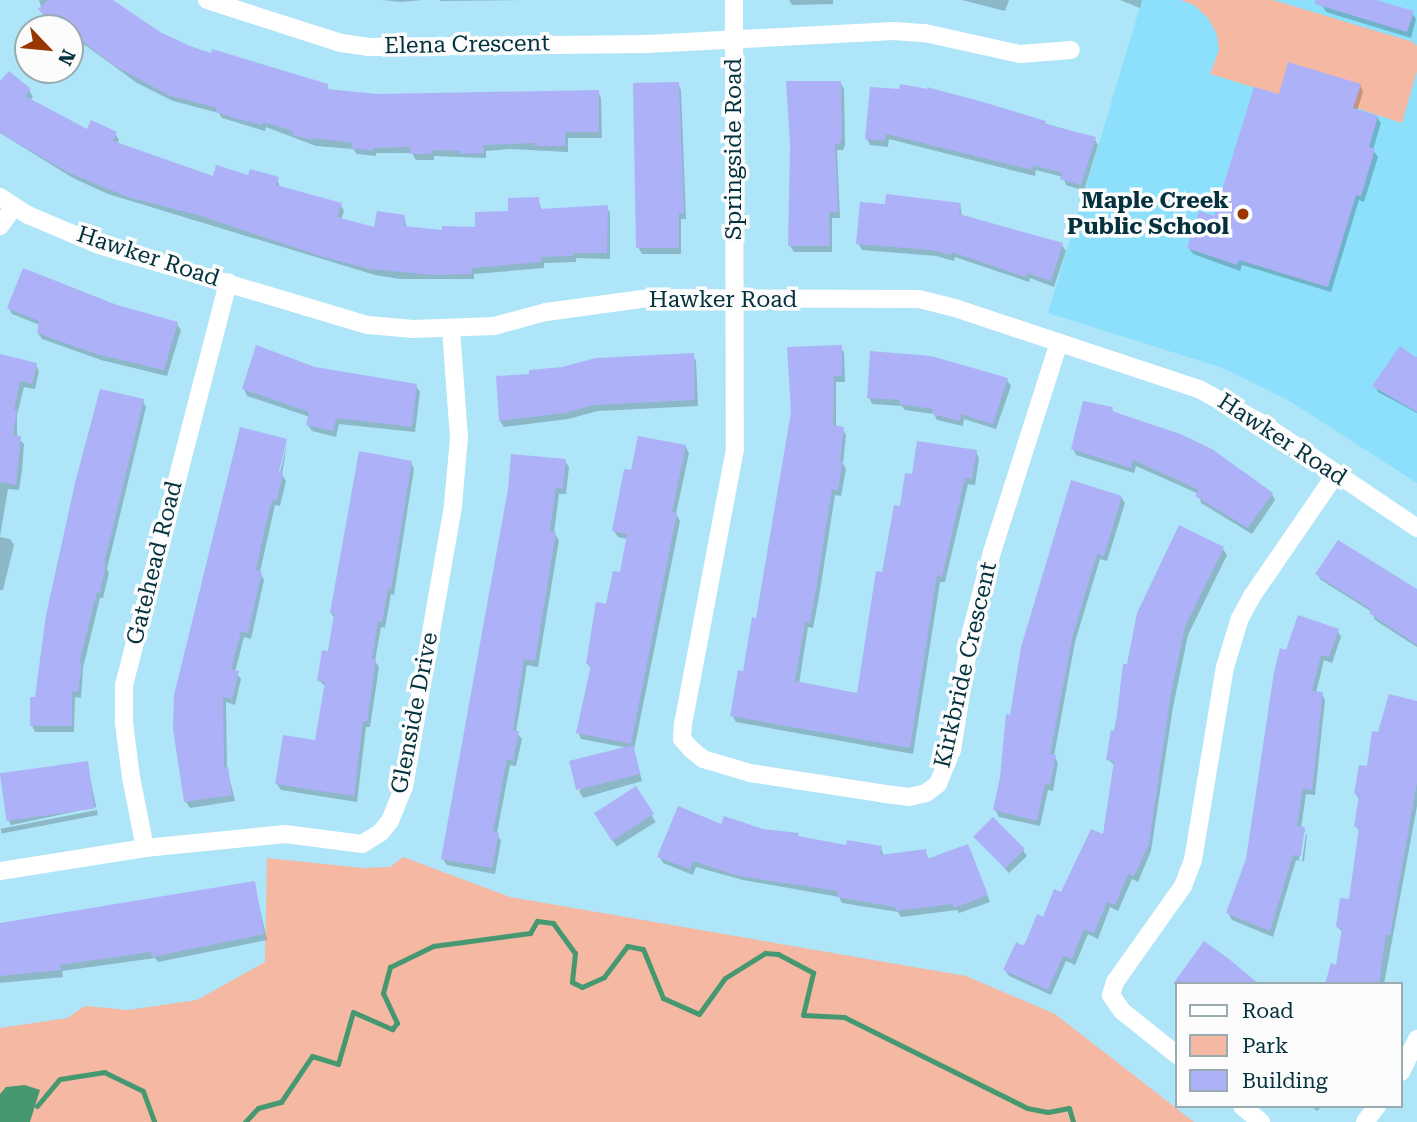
<!DOCTYPE html>
<style>
body{margin:0}
#map{position:relative;width:1417px;height:1122px;overflow:hidden;background:#aee5f8;font-family:"Roboto Serif",serif}
div>[style]{position:absolute}
.built>*{inset:0;background:#8ce0fb}
.green>*{inset:0;background:#f5b8a2}
.water>*{inset:0;background:#469871}
.shadow>*{inset:0;background:#0003;transform-origin:0 0}
.stream>*{height:5px;margin:-2.5px;padding:0 2.5px;transform-origin:2.5px;border-radius:2.5px;background:#469871}
.building>*{inset:0;background:#adb2f8;transform-origin:0 0}
.street>*{height:18px;margin:-9px;padding:0 9px;transform-origin:9px;border-radius:9px;background:#fff}
.dots>*{width:19px;height:19px;translate:-50% -50%;box-sizing:border-box;border:4px solid #fcfcfc;border-radius:50%}
span{translate:-50% -50%;white-space:nowrap;text-align:center;line-height:1.15;-webkit-text-stroke:7px #fcfcfc;paint-order:stroke}
.street-label{font-size:23px;color:#03313d}
.poi-label{font-size:23px;color:#03313d;font-weight:700}
.right{translate:-100% -50%;text-align:right}
.legend{position:absolute;left:1175px;top:982px;width:228px;height:126px;box-sizing:border-box;background:#fcfcfc;border:2px solid #98abb0;margin:0;padding:9px 12px;list-style:none;font-size:21px;color:#03313d}
.legend li{display:flex;align-items:center;gap:14px;height:35px}
.legend b{width:35px;border:2px solid #98abb0}
.north{position:absolute;left:14px;top:14px;width:70px;height:70px;box-sizing:border-box;background:#fcfcfc;border:2px solid #98abb0;border-radius:50%;rotate:116deg;font-size:19px;font-weight:700;line-height:28px;text-align:center;color:#03313d}
.north::after{content:'';display:block;margin:auto;width:24px;height:32px;background:#9a3602;clip-path:polygon(50% 0,100% 100%,50% 72%,0 100%)}
</style>
<div id="map">
<div class="built">
<i style="clip-path:polygon(1142px 0,1417px 0,1417px 483px,1288px 400px,1223px 368px,1048px 313px)"></i>
</div>
<div class="green">
<i style="clip-path:polygon(1181px 0,1273px 0,1413px 42px,1417px 46px,1417px 71px,1402px 123px,1338px 102px,1335px 112px,1210px 74px,1219px 50px,1217px 35px,1209px 19px,1194px 5px)"></i>
<i style="clip-path:polygon(403px 857px,510px 897px,966px 976px,1055px 1014px,1194px 1122px,0 1122px,0 1028px,67px 1018px,85px 1006px,128px 1010px,197px 1000px,265px 962px,267px 858px,363px 868px,390px 867px)"></i>
</div>
<div class="water">
<i style="clip-path:polygon(25px 1085px,40px 1090px,30px 1122px,0 1122px,0 1094px,6px 1087px)"></i>
</div>
<div class="shadow">
<i style="clip-path:polygon(39px 0,111px 0,160px 34px,212px 55px,327px 86px,330px 91px,357px 95px,598px 92px,601px 98px,602px 138px,568px 138px,568px 152px,511px 149px,486px 151px,486px 158px,434px 156px,434px 160px,416px 160px,412px 153px,376px 153px,376px 156px,357px 154px,353px 149px,316px 146px,266px 127px,265px 131px,222px 118px,219px 113px,173px 101px,137px 83px,85px 45px,78px 52px,70px 43px,70px 28px,56px 28px,44px 15px)"></i>
<i style="clip-path:polygon(382px 0,422px 0,402px 2px)"></i>
<i style="clip-path:polygon(440px 0,522px 0,440px 1px)"></i>
<i style="clip-path:polygon(789px 0,833px 0,833px 4px,792px 5px)"></i>
<i style="clip-path:polygon(962px 0,1009px 0,1005px 11px)"></i>
<i style="clip-path:polygon(1120px 0,1142px 0,1140px 8px)"></i>
<i style="clip-path:polygon(1323px 0,1371px 0,1412px 13px,1416px 19px,1411px 38px,1326px 12px,1322px 5px)"></i>
<i style="clip-path:polygon(0 81px,29px 90px,33px 97px,30px 100px,88px 131px,115px 133px,119px 140px,117px 144px,214px 178px,277px 178px,280px 188px,340px 204px,344px 211px,341px 220px,376px 229px,404px 217px,407px 228px,443px 232px,477px 229px,538px 199px,542px 211px,607px 207px,610px 213px,610px 259px,576px 258px,576px 262px,544px 263px,544px 268px,474px 274px,474px 279px,400px 279px,375px 275px,108px 194px,73px 178px,0 133px)"></i>
<i style="clip-path:polygon(840px 82px,844px 89px,845px 145px,843px 150px,837px 150px,840px 218px,832px 218px,832px 252px,794px 252px,790px 246px)"></i>
<i style="clip-path:polygon(678px 84px,681px 90px,686px 219px,681px 219px,681px 254px,642px 254px,638px 247px)"></i>
<i style="clip-path:polygon(1360px 85px,1363px 92px,1357px 111px,1377px 117px,1381px 123px,1373px 150px,1378px 157px,1364px 202px,1359px 200px,1331px 292px,1242px 265px,1240px 271px,1193px 254px,1189px 248px,1215px 218px,1280px 97px)"></i>
<i style="clip-path:polygon(929px 89px,1094px 138px,1098px 145px,1084px 191px,1066px 185px,1063px 177px,1036px 170px,1035px 176px,889px 139px,888px 147px,870px 145px,867px 139px)"></i>
<i style="clip-path:polygon(960px 204px,962px 216px,1062px 245px,1066px 251px,1054px 287px,1030px 278px,1029px 282px,955px 257px,954px 261px,936px 256px,862px 250px,858px 243px,887px 206px)"></i>
<i style="clip-path:polygon(8px 307px,116px 307px,177px 324px,181px 330px,167px 376px,101px 360px,42px 339px,38px 333px,40px 325px,12px 314px)"></i>
<i style="clip-path:polygon(841px 347px,844px 353px,845px 382px,836px 382px,836px 427px,842px 428px,846px 435px,843px 464px,846px 469px,841px 496px,835px 495px,819px 597px,813px 628px,808px 627px,799px 684px,858px 695px,884px 574px,901px 508px,914px 477px,976px 452px,979px 458px,975px 485px,968px 484px,945px 582px,940px 582px,913px 754px,736px 722px,732px 715px,757px 620px)"></i>
<i style="clip-path:polygon(693px 355px,696px 361px,698px 406px,598px 411px,568px 419px,504px 427px,500px 421px)"></i>
<i style="clip-path:polygon(0 356px,36px 365px,39px 371px,35px 389px,24px 387px,17px 415px,17px 437px,24px 444px,22px 470px,19px 490px,8px 489px,0 537px,10px 539px,14px 545px,3px 590px,0 590px)"></i>
<i style="clip-path:polygon(1417px 357px,1417px 413px,1378px 392px,1375px 386px)"></i>
<i style="clip-path:polygon(314px 369px,416px 386px,420px 392px,415px 432px,339px 424px,336px 437px,312px 431px,308px 425px,310px 417px,247px 396px,244px 389px)"></i>
<i style="clip-path:polygon(1007px 380px,1011px 386px,996px 429px,964px 419px,963px 426px,937px 420px,934px 414px,905px 410px,902px 406px,872px 404px,869px 397px)"></i>
<i style="clip-path:polygon(143px 401px,146px 407px,107px 569px,109px 573px,103px 598px,100px 598px,83px 668px,81px 698px,75px 697px,74px 732px,35px 732px,32px 725px,37px 699px)"></i>
<i style="clip-path:polygon(1112px 409px,1114px 413px,1272px 494px,1275px 500px,1252px 534px,1201px 503px,1199px 494px,1136px 466px,1134px 473px,1076px 455px,1073px 449px)"></i>
<i style="clip-path:polygon(241px 429px,286px 440px,275px 480px,278px 481px,287px 443px,282px 475px,286px 481px,280px 506px,275px 505px,260px 572px,264px 580px,251px 639px,244px 637px,235px 672px,241px 679px,235px 705px,226px 702px,227px 768px,235px 801px,190px 808px,186px 802px,175px 729px,176px 695px)"></i>
<i style="clip-path:polygon(685px 446px,689px 453px,676px 514px,680px 521px,634px 750px,642px 781px,583px 798px,579px 791px,628px 748px,581px 739px,578px 732px,592px 670px,588px 664px,622px 574px,628px 539px,618px 537px,614px 531px,632px 472px)"></i>
<i style="clip-path:polygon(565px 461px,569px 467px,566px 494px,559px 494px,554px 533px,559px 540px,538px 667px,527px 665px,516px 732px,522px 739px,516px 766px,510px 765px,497px 833px,501px 841px,495px 874px,447px 865px,443px 859px,509px 489px)"></i>
<i style="clip-path:polygon(411px 462px,414px 469px,394px 595px,391px 594px,385px 628px,381px 627px,375px 661px,379px 667px,370px 727px,366px 727px,357px 802px,281px 790px,277px 784px,317px 742px,326px 687px,319px 680px,329px 653px,335px 619px,331px 613px)"></i>
<i style="clip-path:polygon(1121px 497px,1125px 503px,1107px 561px,1100px 559px,1075px 642px,1054px 756px,1058px 763px,1053px 791px,1048px 790px,1040px 826px,999px 817px,995px 810px,1011px 717px)"></i>
<i style="clip-path:polygon(1223px 549px,1227px 555px,1188px 635px,1173px 707px,1151px 851px,1138px 882px,1132px 879px,1118px 911px,1110px 907px,1098px 939px,1088px 934px,1075px 965px,1066px 961px,1051px 995px,1009px 976px,1005px 970px,1105px 837px,1115px 766px,1108px 759px,1128px 666px)"></i>
<i style="clip-path:polygon(1317px 574px,1417px 592px,1417px 647px,1375px 620px,1372px 612px,1321px 580px)"></i>
<i style="clip-path:polygon(1337px 630px,1341px 637px,1332px 663px,1324px 660px,1316px 693px,1322px 694px,1325px 700px,1315px 795px,1306px 794px,1301px 828px,1306px 832px,1302px 832px,1299px 861px,1296px 860px,1273px 937px,1232px 920px,1228px 913px,1248px 859px,1287px 652px)"></i>
<i style="clip-path:polygon(1417px 703px,1417px 806px,1384px 984px,1326px 984px,1338px 967px,1343px 933px,1337px 926px,1350px 901px,1360px 833px,1356px 826px,1360px 801px,1356px 794px,1379px 734px)"></i>
<i style="left:87px;top:763px;width:45px;height:88px;rotate:78deg"></i>
<i style="left:635px;top:789px;width:39px;height:46px;rotate:58deg"></i>
<i style="left:97px;top:810px;width:5px;height:98px;rotate:79deg"></i>
<i style="clip-path:polygon(722px 826px,797px 835px,800px 839px,847px 847px,881px 848px,884px 856px,925px 851px,929px 860px,971px 852px,990px 902px,959px 913px,957px 910px,901px 917px,898px 912px,842px 903px,839px 897px,743px 880px,696px 867px,693px 875px,663px 863px,659px 856px)"></i>
<i style="clip-path:polygon(1306px 833px,1307px 835px,1304px 861px,1302px 861px)"></i>
<i style="clip-path:polygon(975px 836px,1023px 850px,1027px 856px,1009px 873px)"></i>
<i style="clip-path:polygon(254px 883px,267px 940px,158px 962px,155px 958px,62px 971px,63px 977px,0 983px,0 924px)"></i>
<i style="clip-path:polygon(1311px 1106px,1322px 1106px,1317px 1111px)"></i>
</div>
<div class="stream">
<i style="left:37px;top:1106px;width:35px;rotate:-50deg"></i>
<i style="left:60px;top:1079px;width:45px;rotate:-9deg"></i>
<i style="left:104px;top:1072px;width:43px;rotate:26deg"></i>
<i style="left:143px;top:1091px;width:33px;rotate:70deg"></i>
<i style="left:245px;top:1122px;width:19px;rotate:-47deg"></i>
<i style="left:258px;top:1108px;width:24px;rotate:-15deg"></i>
<i style="left:281px;top:1102px;width:55px;rotate:-56deg"></i>
<i style="left:312px;top:1056px;width:27px;rotate:17deg"></i>
<i style="left:338px;top:1064px;width:54px;rotate:-73.9deg"></i>
<i style="left:353px;top:1012px;width:43px;rotate:23.6deg"></i>
<i style="left:392px;top:1029px;width:8px;rotate:-50deg"></i>
<i style="left:397px;top:1023px;width:33px;rotate:-115deg"></i>
<i style="left:383px;top:993px;width:27px;rotate:-75deg"></i>
<i style="left:390px;top:967px;width:48px;rotate:-26deg"></i>
<i style="left:433px;top:946px;width:98px;rotate:-7.6deg"></i>
<i style="left:530px;top:933px;width:14px;rotate:-60deg"></i>
<i style="left:537px;top:921px;width:16px;rotate:7deg"></i>
<i style="left:553px;top:923px;width:37px;rotate:54deg"></i>
<i style="left:575px;top:953px;width:29px;rotate:96deg"></i>
<i style="left:572px;top:982px;width:11px;rotate:27deg"></i>
<i style="left:582px;top:987px;width:24px;rotate:-24deg"></i>
<i style="left:604px;top:977px;width:39px;rotate:-53deg"></i>
<i style="left:627px;top:946px;width:16px;rotate:11deg"></i>
<i style="left:643px;top:949px;width:53px;rotate:67.8deg"></i>
<i style="left:663px;top:998px;width:39px;rotate:24deg"></i>
<i style="left:699px;top:1014px;width:44px;rotate:-54.2deg"></i>
<i style="left:725px;top:978px;width:47px;rotate:-32deg"></i>
<i style="left:765px;top:953px;width:13px;rotate:4deg"></i>
<i style="left:778px;top:954px;width:40px;rotate:28deg"></i>
<i style="left:813px;top:973px;width:43px;rotate:103.4deg"></i>
<i style="left:803px;top:1015px;width:41px;rotate:2.8deg"></i>
<i style="left:844px;top:1017px;width:204px;rotate:26.4deg"></i>
<i style="left:1027px;top:1108px;width:21px;rotate:11deg"></i>
<i style="left:1048px;top:1112px;width:21px;rotate:-11deg"></i>
<i style="left:1069px;top:1108px;width:15px;rotate:74deg"></i>
</div>
<div class="building">
<i style="clip-path:polygon(48px 0,113px 0,160px 32px,190px 46px,211px 53px,212px 49px,328px 84px,327px 89px,377px 94px,599px 90px,599px 132px,565px 132px,565px 146px,535px 146px,535px 143px,483px 145px,484px 153px,461px 154px,460px 151px,431px 150px,431px 154px,410px 154px,410px 147px,373px 148px,373px 151px,351px 148px,352px 143px,313px 138px,313px 140px,292px 135px,293px 131px,263px 122px,262px 125px,237px 119px,216px 112px,217px 108px,168px 95px,113px 65px,80px 39px,70px 50px,70px 28px,56px 28px,38px 9px)"></i>
<i style="clip-path:polygon(1315px 0,1376px 0,1414px 11px,1407px 32px,1315px 4px)"></i>
<i style="clip-path:polygon(1288px 62px,1361px 84px,1353px 108px,1378px 116px,1369px 147px,1375px 149px,1361px 196px,1356px 195px,1328px 287px,1239px 260px,1237px 265px,1187px 248px,1199px 211px,1214px 216px,1254px 87px,1279px 94px)"></i>
<i style="clip-path:polygon(9px 71px,31px 89px,25px 96px,87px 129px,91px 120px,117px 132px,113px 141px,213px 176px,216px 165px,248px 175px,250px 169px,279px 177px,276px 185px,342px 203px,337px 217px,374px 227px,377px 211px,405px 215px,404px 226px,442px 230px,442px 226px,475px 227px,475px 212px,508px 211px,508px 198px,539px 197px,540px 209px,608px 205px,607px 253px,573px 253px,573px 256px,541px 257px,541px 262px,472px 268px,471px 274px,433px 275px,370px 269px,323px 257px,201px 216px,128px 197px,67px 172px,0 133px,0 81px)"></i>
<i style="clip-path:polygon(786px 81px,841px 81px,842px 137px,840px 144px,835px 144px,838px 212px,829px 212px,830px 246px,788px 246px,790px 145px)"></i>
<i style="clip-path:polygon(679px 82px,684px 213px,679px 213px,679px 248px,636px 248px,633px 83px)"></i>
<i style="clip-path:polygon(900px 84px,927px 89px,927px 87px,976px 100px,1046px 121px,1045px 124px,1096px 137px,1081px 185px,1060px 179px,1062px 173px,1033px 165px,1032px 170px,886px 134px,885px 141px,865px 139px,870px 87px,899px 89px)"></i>
<i style="clip-path:polygon(886px 194px,961px 203px,959px 214px,1063px 243px,1051px 281px,1027px 273px,1025px 277px,952px 252px,951px 255px,931px 250px,856px 244px,860px 202px,885px 204px)"></i>
<i style="clip-path:polygon(23px 268px,117px 305px,178px 322px,164px 370px,96px 354px,37px 333px,39px 321px,7px 308px)"></i>
<i style="clip-path:polygon(256px 345px,315px 367px,417px 384px,412px 427px,336px 418px,333px 431px,306px 425px,309px 412px,242px 389px)"></i>
<i style="clip-path:polygon(842px 345px,842px 376px,834px 376px,833px 425px,844px 427px,840px 461px,843px 461px,838px 490px,832px 489px,816px 590px,810px 623px,805px 622px,795px 681px,857px 693px,876px 571px,882px 572px,894px 505px,900px 506px,905px 473px,912px 474px,917px 441px,977px 450px,972px 479px,965px 478px,942px 577px,937px 576px,910px 748px,730px 716px,738px 670px,743px 671px,752px 617px,756px 618px,791px 412px,787px 347px)"></i>
<i style="clip-path:polygon(1400px 346px,1417px 358px,1417px 412px,1372px 386px)"></i>
<i style="clip-path:polygon(870px 351px,931px 356px,1008px 378px,993px 424px,961px 414px,960px 421px,932px 414px,933px 409px,899px 404px,900px 400px,867px 398px)"></i>
<i style="clip-path:polygon(694px 353px,695px 400px,594px 405px,564px 413px,499px 421px,496px 376px,529px 374px,529px 370px,562px 367px,596px 358px)"></i>
<i style="clip-path:polygon(0 354px,37px 363px,32px 384px,20px 381px,14px 410px,17px 410px,13px 435px,21px 436px,16px 485px,0 482px)"></i>
<i style="clip-path:polygon(100px 389px,144px 399px,104px 564px,106px 565px,100px 593px,97px 592px,79px 663px,82px 663px,78px 692px,72px 691px,72px 726px,30px 726px,30px 697px,35px 697px,46px 615px,75px 483px)"></i>
<i style="clip-path:polygon(1083px 401px,1113px 407px,1112px 411px,1180px 434px,1212px 449px,1273px 493px,1248px 528px,1195px 496px,1199px 490px,1162px 473px,1133px 460px,1131px 468px,1071px 449px)"></i>
<i style="clip-path:polygon(240px 427px,287px 439px,279px 472px,283px 473px,277px 501px,272px 500px,263px 537px,256px 570px,262px 572px,248px 633px,241px 632px,231px 669px,239px 671px,232px 699px,223px 697px,224px 767px,228px 767px,232px 795px,184px 802px,173px 729px,174px 695px)"></i>
<i style="clip-path:polygon(638px 436px,686px 445px,672px 512px,677px 513px,631px 744px,576px 733px,591px 665px,586px 664px,596px 602px,606px 604px,613px 571px,620px 572px,627px 534px,612px 531px,624px 469px,631px 470px)"></i>
<i style="clip-path:polygon(359px 451px,412px 461px,391px 589px,388px 589px,382px 622px,378px 621px,372px 658px,376px 659px,367px 722px,363px 721px,354px 796px,275px 784px,283px 735px,315px 740px,325px 682px,317px 681px,322px 650px,328px 651px,334px 614px,330px 613px)"></i>
<i style="clip-path:polygon(511px 454px,566px 459px,563px 489px,556px 488px,550px 531px,556px 532px,535px 661px,524px 659px,513px 730px,519px 731px,513px 761px,507px 759px,493px 832px,499px 833px,492px 868px,441px 859px,508px 489px)"></i>
<i style="clip-path:polygon(1071px 480px,1122px 496px,1104px 556px,1097px 554px,1073px 635px,1050px 754px,1056px 755px,1050px 785px,1045px 784px,1037px 821px,993px 810px,1000px 777px,1006px 714px,1010px 715px,1021px 647px)"></i>
<i style="clip-path:polygon(1179px 525px,1224px 547px,1185px 627px,1170px 699px,1149px 844px,1134px 876px,1128px 874px,1115px 905px,1107px 902px,1094px 933px,1084px 929px,1072px 959px,1063px 956px,1048px 990px,1003px 970px,1016px 942px,1024px 946px,1037px 914px,1043px 917px,1054px 889px,1061px 892px,1091px 829px,1103px 834px,1114px 761px,1106px 760px,1111px 730px,1115px 731px,1123px 664px,1127px 664px,1137px 613px)"></i>
<i style="clip-path:polygon(1338px 540px,1417px 589px,1417px 645px,1369px 613px,1372px 610px,1315px 574px)"></i>
<i style="clip-path:polygon(1298px 615px,1339px 629px,1329px 657px,1321px 655px,1312px 691px,1323px 692px,1312px 790px,1303px 788px,1297px 826px,1305px 827px,1301px 856px,1293px 855px,1270px 931px,1226px 913px,1246px 859px,1274px 672px,1280px 648px,1286px 650px)"></i>
<i style="clip-path:polygon(1389px 694px,1417px 701px,1417px 782px,1390px 935px,1386px 935px,1379px 984px,1325px 984px,1331px 963px,1336px 965px,1342px 928px,1336px 927px,1340px 898px,1349px 899px,1359px 827px,1354px 827px,1359px 795px,1354px 794px,1359px 765px,1367px 766px,1372px 731px,1378px 732px)"></i>
<i style="left:633px;top:745px;width:30px;height:66px;rotate:76deg"></i>
<i style="left:88px;top:761px;width:48px;height:89px;rotate:82deg"></i>
<i style="left:636px;top:786px;width:33px;height:50px;rotate:57deg"></i>
<i style="clip-path:polygon(678px 806px,721px 824px,724px 816px,763px 829px,799px 833px,798px 836px,846px 845px,847px 840px,882px 846px,880px 855px,926px 849px,927px 859px,968px 844px,988px 895px,954px 908px,952px 904px,896px 911px,895px 907px,837px 897px,838px 891px,738px 876px,693px 861px,690px 869px,657px 857px)"></i>
<i style="left:993px;top:817px;width:45px;height:28px;rotate:45deg"></i>
<i style="clip-path:polygon(255px 881px,264px 934px,152px 957px,151px 952px,60px 965px,61px 970px,0 976px,0 923px)"></i>
<i style="clip-path:polygon(1204px 941px,1229px 959px,1259px 984px,1173px 984px)"></i>
</div>
<div class="street">
<i style="left:207px;top:0;width:141px;rotate:17.8deg"></i>
<i style="left:341px;top:43px;width:27px;rotate:8deg"></i>
<i style="left:368px;top:47px;width:279px;rotate:-0.6deg"></i>
<i style="left:647px;top:44px;width:247px;rotate:-3deg"></i>
<i style="left:894px;top:31px;width:31px;rotate:4deg"></i>
<i style="left:925px;top:33px;width:97px;rotate:12.5deg"></i>
<i style="left:1020px;top:54px;width:51px;rotate:-4.5deg"></i>
<i style="left:734px;top:0;width:449px;rotate:89.9deg"></i>
<i style="left:735px;top:449px;width:279px;rotate:100.7deg"></i>
<i style="left:683px;top:723px;width:16px;rotate:94deg"></i>
<i style="left:682px;top:739px;width:15px;rotate:48deg"></i>
<i style="left:692px;top:750px;width:14px;rotate:39deg"></i>
<i style="left:703px;top:759px;width:49px;rotate:16.6deg"></i>
<i style="left:750px;top:773px;width:137px;rotate:8.8deg"></i>
<i style="left:885px;top:794px;width:24px;rotate:7deg"></i>
<i style="left:909px;top:797px;width:17px;rotate:-13deg"></i>
<i style="left:926px;top:793px;width:15px;rotate:-37deg"></i>
<i style="left:938px;top:784px;width:37px;rotate:-68deg"></i>
<i style="left:952px;top:750px;width:120px;rotate:-80.9deg"></i>
<i style="left:971px;top:632px;width:83px;rotate:-75.3deg"></i>
<i style="left:992px;top:552px;width:220px;rotate:-72.3deg"></i>
<i style="left:0;top:197px;width:33px;rotate:33deg"></i>
<i style="left:28px;top:215px;width:77px;rotate:22.9deg"></i>
<i style="left:99px;top:245px;width:281px;rotate:16.6deg"></i>
<i style="left:368px;top:325px;width:45px;rotate:5.1deg"></i>
<i style="left:413px;top:329px;width:81px;rotate:-2.1deg"></i>
<i style="left:494px;top:326px;width:54px;rotate:-15.1deg"></i>
<i style="left:546px;top:312px;width:105px;rotate:-7.7deg"></i>
<i style="left:650px;top:298px;width:269px;rotate:0.2deg"></i>
<i style="left:919px;top:299px;width:37px;rotate:14deg"></i>
<i style="left:955px;top:308px;width:257px;rotate:18.4deg"></i>
<i style="left:1199px;top:389px;width:73px;rotate:28.7deg"></i>
<i style="left:1263px;top:424px;width:186px;rotate:34deg"></i>
<i style="left:0;top:226px;width:22px;rotate:-54deg"></i>
<i style="left:145px;top:848px;width:72px;rotate:-101.2deg"></i>
<i style="left:131px;top:777px;width:54px;rotate:-97.4deg"></i>
<i style="left:124px;top:723px;width:38px;rotate:-90deg"></i>
<i style="left:124px;top:685px;width:416px;rotate:-75.5deg"></i>
<i style="left:0;top:871px;width:147px;rotate:-9deg"></i>
<i style="left:145px;top:848px;width:141px;rotate:-5.7deg"></i>
<i style="left:285px;top:834px;width:78px;rotate:7.4deg"></i>
<i style="left:362px;top:844px;width:22px;rotate:-32deg"></i>
<i style="left:381px;top:832px;width:14px;rotate:-51deg"></i>
<i style="left:390px;top:821px;width:37px;rotate:-68deg"></i>
<i style="left:404px;top:787px;width:286px;rotate:-80.1deg"></i>
<i style="left:453px;top:505px;width:67px;rotate:-84.9deg"></i>
<i style="left:459px;top:438px;width:108px;rotate:-94.2deg"></i>
<i style="left:1177px;top:1055px;width:70px;rotate:-141.3deg"></i>
<i style="left:1122px;top:1011px;width:19px;rotate:-125deg"></i>
<i style="left:1111px;top:995px;width:14px;rotate:-73deg"></i>
<i style="left:1115px;top:982px;width:118px;rotate:-54.7deg"></i>
<i style="left:1183px;top:886px;width:28px;rotate:-69deg"></i>
<i style="left:1193px;top:860px;width:196px;rotate:-80.6deg"></i>
<i style="left:1225px;top:667px;width:51px;rotate:-73deg"></i>
<i style="left:1240px;top:618px;width:25px;rotate:-61deg"></i>
<i style="left:1252px;top:596px;width:148px;rotate:-55.5deg"></i>
<i style="left:1401px;top:1072px;width:37px;rotate:-64deg"></i>
<i style="left:1242px;top:1106px;width:25px;rotate:40deg"></i>
<i style="left:1365px;top:1122px;width:20px;rotate:-53deg"></i>
</div>
<div class="dots">
<i style="left:1243px;top:214px;background:#9a3602"></i>
</div>
<div class="street-label">
<span style="left:467px;top:45px;rotate:-1deg">Elena Crescent</span>
<span style="left:734px;top:149px;rotate:-90deg">Springside Road</span>
<span style="left:148px;top:257px;rotate:18deg">Hawker Road</span>
<span style="left:723px;top:300px">Hawker Road</span>
<span style="left:1282px;top:440px;rotate:33deg">Hawker Road</span>
<span style="left:155px;top:563px;rotate:-76deg">Gatehead Road</span>
<span style="left:966px;top:665px;rotate:-77deg">Kirkbride Crescent</span>
<span style="left:415px;top:713px;rotate:-79deg">Glenside Drive</span>
</div>
<div class="poi-label">
<span class="right" style="left:1229px;top:214px">Maple Creek<br>Public School</span>
</div>
<ul class="legend">
<li><b style="height:9px;background:#fff"></b>Road</li>
<li><b style="height:19px;background:#f5b8a2"></b>Park</li>
<li><b style="height:19px;background:#adb2f8"></b>Building</li>
</ul>
<div class="north">N</div>
</div>
